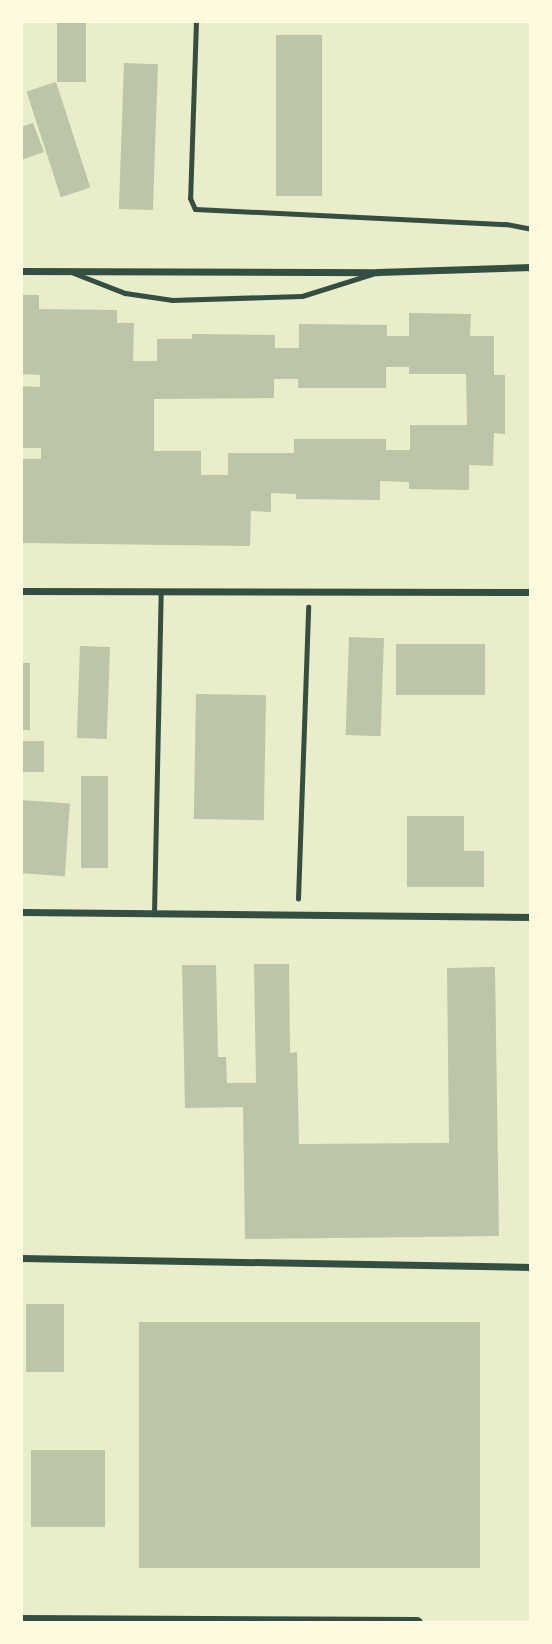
<!DOCTYPE html>
<style>
body{margin:0}
#map{position:relative;width:552px;height:1644px;overflow:hidden;background:#e9edc9;font-family:Signika,sans-serif}
div>[style]{position:absolute}
.building>*{inset:0;background:#bcc5a7;transform-origin:0 0}
.path>*{height:4.5px;margin:-2.25px;padding:0 2.25px;transform-origin:2.25px;border-radius:2.25px;background:#344e41}
.service>*{height:5px;margin:-2.5px;padding:0 2.5px;transform-origin:2.5px;border-radius:2.5px;background:#344e41}
.minor>*{height:7px;margin:-3.5px;padding:0 3.5px;transform-origin:3.5px;border-radius:3.5px;background:#344e41}
.tertiary>*{height:12px;margin:-6px;padding:0 6px;transform-origin:6px;border-radius:6px;background:#344e41}
span{translate:-50% -50%;white-space:nowrap;text-align:center;line-height:1.15;-webkit-text-stroke:5px #fefae0;paint-order:stroke}
.frame{position:absolute;inset:0;border:23px solid #fefae0;pointer-events:none}
</style>
<div id="map">
<div class="building">
<i style="left:57px;top:21px;width:29px;height:61px"></i>
<i style="left:276px;top:35px;width:46px;height:161px"></i>
<i style="left:124px;top:63px;width:34px;height:146px;rotate:2deg"></i>
<i style="left:56px;top:82px;width:111px;height:31px;rotate:72deg"></i>
<i style="clip-path:polygon(33px 123px,44px 152px,21px 160px,21px 127px)"></i>
<i style="clip-path:polygon(evenodd,21px 295px,39px 295px,39px 309px,117px 310px,117px 323px,134px 323px,133px 361px,157px 361px,157px 339px,192px 339px,192px 334px,275px 335px,275px 348px,299px 348px,299px 324px,387px 325px,387px 336px,409px 336px,409px 313px,471px 314px,470px 336px,494px 336px,494px 375px,505px 375px,505px 434px,494px 433px,493px 466px,469px 465px,469px 490px,409px 489px,409px 482px,380px 481px,380px 500px,296px 499px,296px 494px,271px 493px,271px 512px,251px 511px,250px 546px,21px 543px,21px 459px,41px 459px,41px 448px,21px 448px,21px 386px,40px 387px,40px 375px,21px 374px,21px 295px,386px 367px,409px 367px,409px 374px,466px 374px,467px 425px,410px 425px,410px 450px,386px 450px,386px 439px,294px 439px,294px 453px,228px 453px,228px 475px,201px 475px,201px 451px,154px 451px,154px 399px,274px 398px,274px 379px,298px 379px,298px 388px,386px 388px,386px 367px)"></i>
<i style="left:349px;top:637px;width:35px;height:98px;rotate:2deg"></i>
<i style="left:396px;top:644px;width:89px;height:51px"></i>
<i style="left:80px;top:646px;width:30px;height:92px;rotate:2deg"></i>
<i style="left:21px;top:663px;width:9px;height:67px"></i>
<i style="left:196px;top:694px;width:70px;height:125px;rotate:1deg"></i>
<i style="left:21px;top:741px;width:23px;height:31px"></i>
<i style="left:81px;top:776px;width:27px;height:92px"></i>
<i style="left:21px;top:800px;width:49px;height:73px;rotate:4deg"></i>
<i style="clip-path:polygon(407px 816px,464px 816px,464px 851px,484px 851px,484px 887px,407px 887px)"></i>
<i style="clip-path:polygon(254px 964px,289px 964px,290px 1053px,297px 1052px,299px 1144px,449px 1143px,447px 968px,495px 967px,499px 1236px,245px 1239px,243px 1107px,185px 1108px,182px 965px,216px 965px,218px 1057px,226px 1057px,227px 1083px,256px 1083px)"></i>
<i style="left:26px;top:1304px;width:38px;height:68px"></i>
<i style="left:139px;top:1322px;width:341px;height:246px"></i>
<i style="left:31px;top:1450px;width:74px;height:77px"></i>
</div>
<div class="path">
<i style="left:298px;top:899px;width:292px;rotate:-88deg"></i>
</div>
<div class="service">
<i style="left:196px;top:21px;width:177px;rotate:91.9deg"></i>
<i style="left:190px;top:198px;width:12px;rotate:66deg"></i>
<i style="left:195px;top:209px;width:311px;rotate:2.8deg"></i>
<i style="left:506px;top:224px;width:25px;rotate:11deg"></i>
<i style="left:71px;top:272px;width:58px;rotate:21.3deg"></i>
<i style="left:125px;top:293px;width:48px;rotate:8.5deg"></i>
<i style="left:172px;top:300px;width:130px;rotate:-1.8deg"></i>
<i style="left:302px;top:296px;width:73px;rotate:-17.4deg"></i>
<i style="left:154px;top:913px;width:321px;rotate:-88.8deg"></i>
</div>
<div class="minor">
<i style="left:21px;top:271px;width:357px;rotate:0.2deg"></i>
<i style="left:378px;top:272px;width:153px;rotate:-1.9deg"></i>
<i style="left:21px;top:591px;width:510px;rotate:0.11deg"></i>
<i style="left:21px;top:912px;width:510px;rotate:0.56deg"></i>
<i style="left:21px;top:1258px;width:510px;rotate:1.01deg"></i>
</div>
<div class="tertiary">
<i style="left:21px;top:1621px;width:396px;rotate:0.3deg"></i>
</div>
<div class="frame"></div>
</div>
